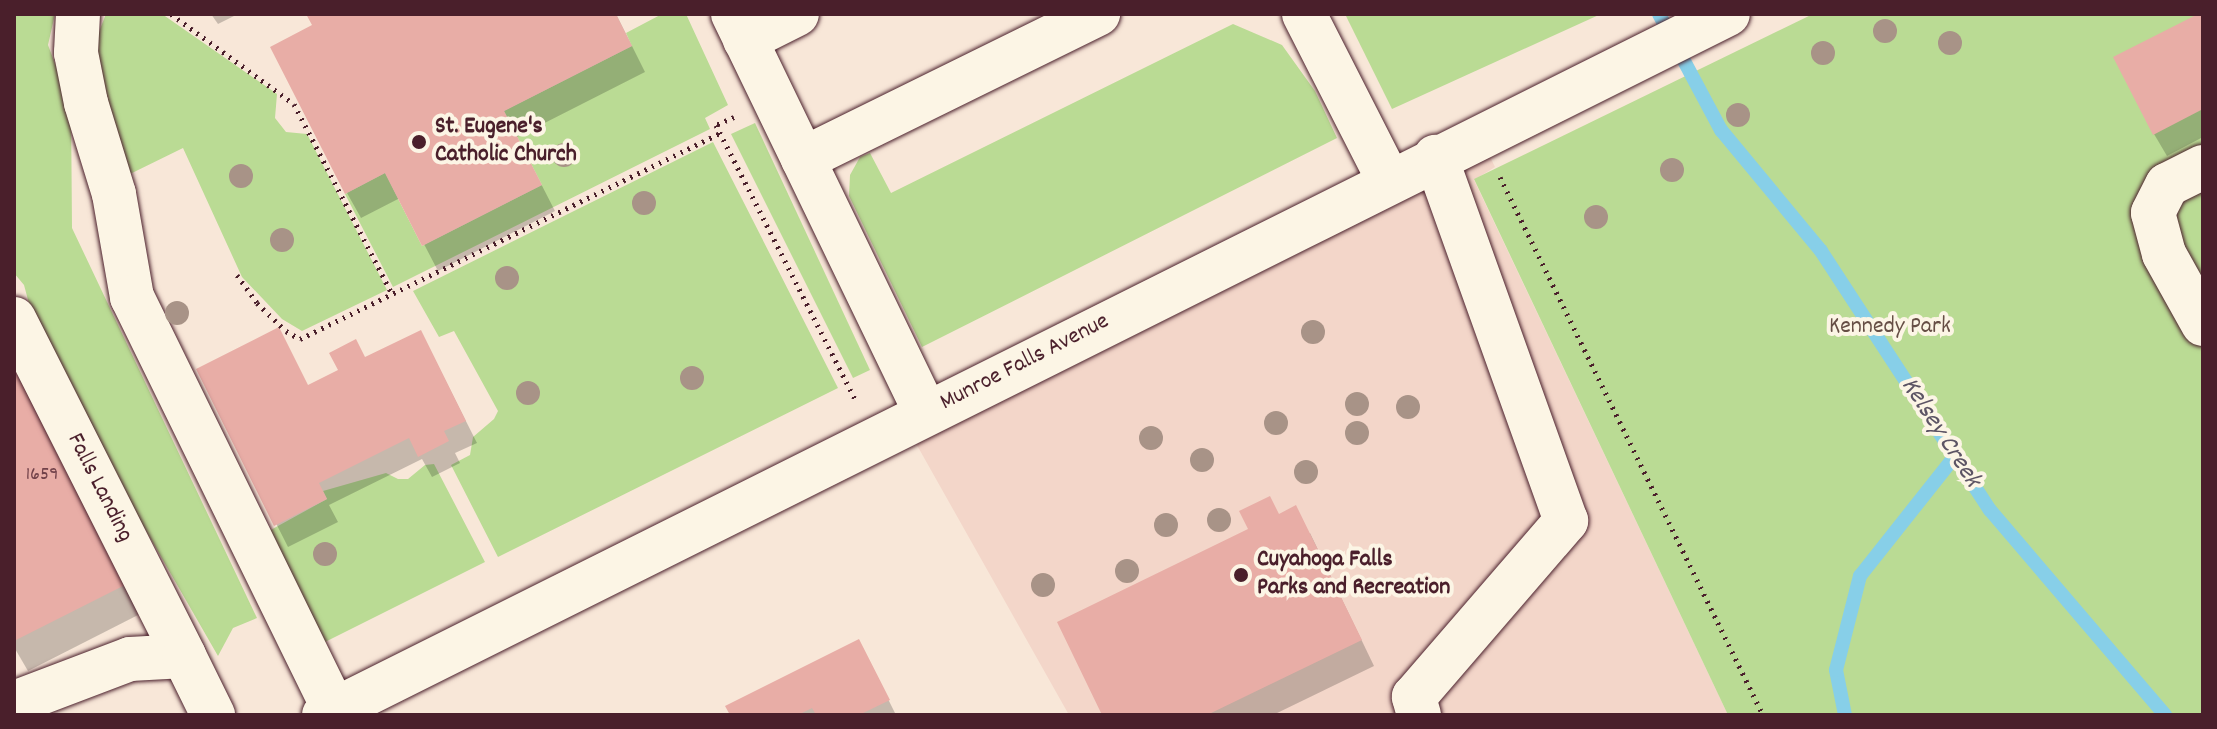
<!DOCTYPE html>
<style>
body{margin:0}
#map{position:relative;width:2217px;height:729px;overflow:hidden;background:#f8e7d8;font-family:Dekko,sans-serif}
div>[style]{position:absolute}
.built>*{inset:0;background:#f3d6c9}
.green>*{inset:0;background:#badb94}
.shadow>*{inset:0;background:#0003}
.stream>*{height:14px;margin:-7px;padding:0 7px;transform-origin:7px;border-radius:7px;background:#87cfe8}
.building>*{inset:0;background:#e8ada6}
.path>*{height:5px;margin-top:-2.5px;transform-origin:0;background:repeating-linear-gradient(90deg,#4a1f2b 0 2px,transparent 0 8px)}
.roads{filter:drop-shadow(0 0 2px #4a1f2b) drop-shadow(0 0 2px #4a1f2b)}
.minor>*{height:44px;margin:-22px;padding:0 22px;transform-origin:22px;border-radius:22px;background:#fcf5e5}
.trees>*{width:24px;height:24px;margin:-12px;border-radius:50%;background:#a89387}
.dots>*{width:22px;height:22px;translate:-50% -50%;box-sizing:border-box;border:4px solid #fcf5e5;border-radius:50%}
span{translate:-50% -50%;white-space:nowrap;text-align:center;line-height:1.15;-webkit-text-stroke:8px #fcf5e5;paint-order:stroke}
.number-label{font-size:20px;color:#72424a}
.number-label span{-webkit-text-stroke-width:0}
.poi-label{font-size:24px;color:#4a1f2b;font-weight:700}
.left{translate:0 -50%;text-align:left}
.park-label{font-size:24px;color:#664e45}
.street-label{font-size:24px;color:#4a1f2b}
.water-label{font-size:26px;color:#5c5464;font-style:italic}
.frame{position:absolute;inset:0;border:16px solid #4a1f2b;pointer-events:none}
</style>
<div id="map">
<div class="built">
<i style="clip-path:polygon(1480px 136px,1495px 167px,1474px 180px,1728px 715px,1069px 715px,905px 424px)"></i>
</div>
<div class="green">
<i style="clip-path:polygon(14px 14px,55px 14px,48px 45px,71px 106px,72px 228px,257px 618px,233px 628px,218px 656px,41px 348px,24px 285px,14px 273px)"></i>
<i style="clip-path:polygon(106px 14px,162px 14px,277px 94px,275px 118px,286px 132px,307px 134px,387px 290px,302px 331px,282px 319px,242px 277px,183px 148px,130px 174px,123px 172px,95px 42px)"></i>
<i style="clip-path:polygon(662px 14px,686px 14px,728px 105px,705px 118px,710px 129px,393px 287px,345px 194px,385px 173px,422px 246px,542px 185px,504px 111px,632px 46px,626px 33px)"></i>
<i style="clip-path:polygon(1345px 14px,1601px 14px,1392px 109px)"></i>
<i style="clip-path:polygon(1813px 14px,2203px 14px,2203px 715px,1728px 715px,1474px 179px)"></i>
<i style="clip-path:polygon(1233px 24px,1282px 45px,1315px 91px,1337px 138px,922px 347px,849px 196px,850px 175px,860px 157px,870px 153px,891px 193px)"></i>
<i style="clip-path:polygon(755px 123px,870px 370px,853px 378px,731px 134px)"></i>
<i style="clip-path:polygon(713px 142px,838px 388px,498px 557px,451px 465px,470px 455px,473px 437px,494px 419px,498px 411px,454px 331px,439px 337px,413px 291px)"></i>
<i style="clip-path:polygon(434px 464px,485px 562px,315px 647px,258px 537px,327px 499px,323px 491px,386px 473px,398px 479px,408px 479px,425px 465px)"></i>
</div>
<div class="shadow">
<i style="clip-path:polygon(211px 14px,238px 14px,218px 24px)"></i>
<i style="clip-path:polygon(308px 14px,616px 14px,645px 72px,517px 137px,555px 211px,438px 271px,400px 198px,361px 218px,347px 193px,314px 26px)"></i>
<i style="clip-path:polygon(2203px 14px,2203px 137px,2167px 156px,2154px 134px)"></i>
<i style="clip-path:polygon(421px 332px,477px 443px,455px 453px,460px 463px,432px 477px,422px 459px,329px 505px,338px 522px,288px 547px,198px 369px,308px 387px)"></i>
<i style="clip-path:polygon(14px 365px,140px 614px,28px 671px,14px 647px)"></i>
<i style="clip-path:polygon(1310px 533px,1374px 666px,1273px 715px,1104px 715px)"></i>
<i style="clip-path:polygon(867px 657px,896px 715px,732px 715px)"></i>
</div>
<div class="stream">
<i style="left:1659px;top:14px;width:132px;rotate:61.9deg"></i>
<i style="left:1721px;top:130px;width:157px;rotate:50.4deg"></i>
<i style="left:1821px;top:251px;width:309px;rotate:56.9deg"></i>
<i style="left:1990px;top:510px;width:270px;rotate:49.5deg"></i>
<i style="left:1845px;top:715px;width:46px;rotate:-101.3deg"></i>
<i style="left:1836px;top:670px;width:97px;rotate:-75.7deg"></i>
<i style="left:1860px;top:576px;width:153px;rotate:-51.6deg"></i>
</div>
<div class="building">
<i style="clip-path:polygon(306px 14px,616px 14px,632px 46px,504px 111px,542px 185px,422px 246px,385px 173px,345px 194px,270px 47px,312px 25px)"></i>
<i style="clip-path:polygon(2198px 14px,2203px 14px,2203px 109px,2153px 135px,2113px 57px)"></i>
<i style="clip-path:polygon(279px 327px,308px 385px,338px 370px,329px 353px,356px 339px,365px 357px,421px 330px,466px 421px,444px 431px,449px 441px,418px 457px,409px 438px,319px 483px,327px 499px,274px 526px,196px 369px)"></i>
<i style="clip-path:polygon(14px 365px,125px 585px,14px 641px)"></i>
<i style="clip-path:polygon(1270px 496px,1279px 514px,1296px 505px,1362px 640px,1207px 715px,1102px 715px,1057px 622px,1248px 529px,1239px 511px)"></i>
<i style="clip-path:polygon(859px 639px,890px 700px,859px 715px,816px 715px,812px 708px,798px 715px,730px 715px,725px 706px)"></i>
</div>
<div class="path">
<i style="left:171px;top:14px;width:152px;rotate:36.2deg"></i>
<i style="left:294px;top:104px;width:214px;rotate:62.7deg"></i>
<i style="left:734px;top:117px;width:20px;rotate:156deg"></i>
<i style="left:716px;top:125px;width:307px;rotate:63.1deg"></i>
<i style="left:1500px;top:177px;width:599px;rotate:63.95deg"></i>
<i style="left:237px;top:275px;width:34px;rotate:54deg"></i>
<i style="left:257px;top:303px;width:40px;rotate:44deg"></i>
<i style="left:286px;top:331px;width:16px;rotate:30deg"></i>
<i style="left:300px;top:339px;width:468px;rotate:-26.1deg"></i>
<i style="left:1853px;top:715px;width:134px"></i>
</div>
<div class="roads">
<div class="minor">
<i style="left:78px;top:14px;width:39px;rotate:93deg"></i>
<i style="left:76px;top:53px;width:51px;rotate:78.7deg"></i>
<i style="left:86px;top:103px;width:95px;rotate:72.9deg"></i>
<i style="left:114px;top:194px;width:105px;rotate:80.1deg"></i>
<i style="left:132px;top:297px;width:460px;rotate:63.9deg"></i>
<i style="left:733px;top:14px;width:443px;rotate:64.2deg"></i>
<i style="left:1304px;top:14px;width:187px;rotate:63deg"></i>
<i style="left:745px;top:40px;width:58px;rotate:-26.6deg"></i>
<i style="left:803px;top:159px;width:329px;rotate:-26.2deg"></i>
<i style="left:2203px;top:167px;width:40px;rotate:153.4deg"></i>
<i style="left:2167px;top:185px;width:31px;rotate:117deg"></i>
<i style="left:2153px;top:213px;width:42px;rotate:75deg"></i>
<i style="left:2164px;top:254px;width:80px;rotate:60.9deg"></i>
<i style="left:14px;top:319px;width:377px;rotate:63.2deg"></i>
<i style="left:14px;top:703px;width:124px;rotate:-20.8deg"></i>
<i style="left:130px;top:659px;width:54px;rotate:-3.2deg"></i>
<i style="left:184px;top:656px;width:66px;rotate:63.8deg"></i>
<i style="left:324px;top:715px;width:1569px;rotate:-26.53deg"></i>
<i style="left:1419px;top:715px;width:19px;rotate:-106deg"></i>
<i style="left:1414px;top:697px;width:233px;rotate:-49.2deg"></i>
<i style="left:1566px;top:521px;width:387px;rotate:-109.7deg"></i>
</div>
</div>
<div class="trees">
<i style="left:1885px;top:31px"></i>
<i style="left:1950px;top:43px"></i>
<i style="left:1823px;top:53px"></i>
<i style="left:1738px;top:115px"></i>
<i style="left:564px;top:155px"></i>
<i style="left:1672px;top:170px"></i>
<i style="left:241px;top:176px"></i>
<i style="left:644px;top:203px"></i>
<i style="left:1596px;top:217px"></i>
<i style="left:282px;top:240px"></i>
<i style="left:507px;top:278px"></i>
<i style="left:177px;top:313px"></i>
<i style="left:1313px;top:332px"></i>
<i style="left:692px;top:378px"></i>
<i style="left:528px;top:393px"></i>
<i style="left:1357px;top:404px"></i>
<i style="left:1408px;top:407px"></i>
<i style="left:1276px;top:423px"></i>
<i style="left:1357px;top:433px"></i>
<i style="left:1151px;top:438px"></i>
<i style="left:1202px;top:460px"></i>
<i style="left:1306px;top:472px"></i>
<i style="left:1219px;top:520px"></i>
<i style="left:1166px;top:525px"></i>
<i style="left:325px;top:554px"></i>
<i style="left:1127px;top:571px"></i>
<i style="left:1043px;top:585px"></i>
</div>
<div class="dots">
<i style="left:419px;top:142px;background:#4a1f2b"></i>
<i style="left:1241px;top:575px;background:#4a1f2b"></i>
</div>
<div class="number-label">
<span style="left:42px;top:475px">1659</span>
</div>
<div class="poi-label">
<span class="left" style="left:435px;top:142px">St. Eugene's<br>Catholic Church</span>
<span class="left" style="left:1257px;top:575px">Cuyahoga Falls<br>Parks and Recreation</span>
</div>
<div class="park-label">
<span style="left:1890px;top:328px">Kennedy Park</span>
</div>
<div class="street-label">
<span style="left:1025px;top:363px;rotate:-27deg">Munroe Falls Avenue</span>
<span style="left:99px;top:488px;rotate:63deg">Falls Landing</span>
</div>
<div class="water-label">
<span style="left:1940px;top:433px;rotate:57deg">Kelsey Creek</span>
</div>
<div class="frame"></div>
</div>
